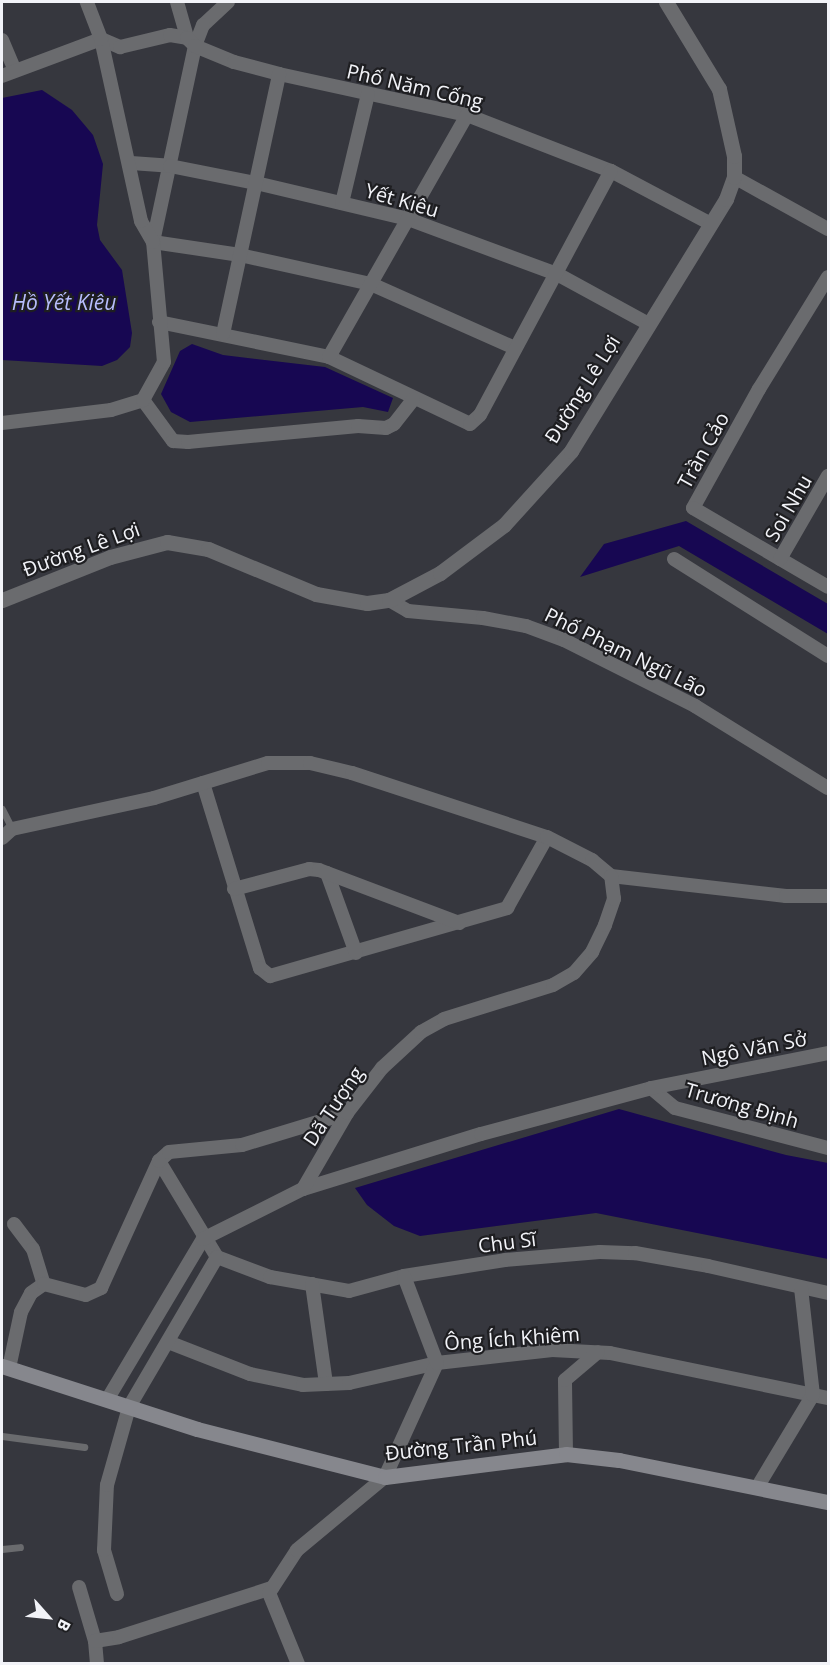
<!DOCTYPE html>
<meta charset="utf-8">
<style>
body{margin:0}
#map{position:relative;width:830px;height:1665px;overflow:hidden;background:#36373e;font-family:"Open Sans",sans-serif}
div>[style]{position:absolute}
.water>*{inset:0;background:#170752}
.service>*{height:7px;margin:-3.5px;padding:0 3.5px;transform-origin:3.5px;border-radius:3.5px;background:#6a6b6e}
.minor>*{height:14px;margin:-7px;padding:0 7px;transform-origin:7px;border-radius:7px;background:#6a6b6e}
.tertiary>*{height:15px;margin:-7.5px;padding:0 7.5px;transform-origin:7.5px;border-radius:7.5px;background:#6a6b6e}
.secondary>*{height:15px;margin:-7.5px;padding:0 7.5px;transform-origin:7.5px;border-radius:7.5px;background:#86878d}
span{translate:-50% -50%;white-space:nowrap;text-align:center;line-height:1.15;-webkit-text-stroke:4.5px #1e1e21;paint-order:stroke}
.street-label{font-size:20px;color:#f2f3f8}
.water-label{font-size:21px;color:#b7bdfd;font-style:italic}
.frame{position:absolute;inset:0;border:3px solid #f2f3f8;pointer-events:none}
.north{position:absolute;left:18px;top:1587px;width:60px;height:60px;-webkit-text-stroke:4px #1e1e21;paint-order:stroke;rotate:117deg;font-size:16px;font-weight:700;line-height:24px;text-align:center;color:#f2f3f8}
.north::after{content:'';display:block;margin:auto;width:21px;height:27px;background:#f2f3f8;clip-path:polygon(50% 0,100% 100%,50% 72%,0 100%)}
</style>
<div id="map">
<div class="water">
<i style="clip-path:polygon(42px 90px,72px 110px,93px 135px,103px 164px,97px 225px,100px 240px,122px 270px,132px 333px,130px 347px,117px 360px,102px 366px,2px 360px,2px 98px)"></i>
<i style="clip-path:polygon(192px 344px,223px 355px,325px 367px,393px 398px,388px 412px,363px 407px,190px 422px,171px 412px,161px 394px,180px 351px)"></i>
<i style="clip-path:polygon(686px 521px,828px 604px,828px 634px,679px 546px,580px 577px,604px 544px)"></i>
<i style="clip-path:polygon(619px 1109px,786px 1155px,828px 1163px,828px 1259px,596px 1213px,420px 1236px,394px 1226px,367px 1205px,355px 1188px)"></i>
</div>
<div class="service">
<i style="left:2px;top:809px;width:22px;rotate:63deg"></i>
<i style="left:2px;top:1436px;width:83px;rotate:7.6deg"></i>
<i style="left:2px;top:1549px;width:18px;rotate:-6deg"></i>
</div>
<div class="minor">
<i style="left:177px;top:2px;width:37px;rotate:74deg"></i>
<i style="left:228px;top:2px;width:34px;rotate:137deg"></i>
<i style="left:203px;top:25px;width:22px;rotate:111deg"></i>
<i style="left:195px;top:46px;width:200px;rotate:102.1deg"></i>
<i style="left:153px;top:242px;width:88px;rotate:8.5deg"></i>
<i style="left:240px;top:255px;width:134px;rotate:12.5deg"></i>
<i style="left:371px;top:284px;width:158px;rotate:24deg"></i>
<i style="left:101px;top:39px;width:21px;rotate:23deg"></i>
<i style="left:120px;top:47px;width:51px;rotate:-13.5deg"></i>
<i style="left:170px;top:35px;width:17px;rotate:10deg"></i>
<i style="left:187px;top:38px;width:11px;rotate:45deg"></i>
<i style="left:195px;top:46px;width:42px;rotate:22.3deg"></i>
<i style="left:234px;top:62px;width:47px;rotate:14.9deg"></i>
<i style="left:279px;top:74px;width:192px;rotate:12.3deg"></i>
<i style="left:467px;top:115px;width:155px;rotate:21.3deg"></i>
<i style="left:611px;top:171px;width:113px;rotate:27.9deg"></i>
<i style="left:2px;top:40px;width:33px;rotate:67deg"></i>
<i style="left:2px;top:76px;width:106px;rotate:-20.5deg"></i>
<i style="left:131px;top:163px;width:39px;rotate:4deg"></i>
<i style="left:170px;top:166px;width:88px;rotate:11.2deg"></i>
<i style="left:256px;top:183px;width:156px;rotate:13.3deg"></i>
<i style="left:408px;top:219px;width:159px;rotate:20.3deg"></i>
<i style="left:557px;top:274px;width:102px;rotate:28.6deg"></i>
<i style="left:734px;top:177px;width:107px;rotate:29deg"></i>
<i style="left:342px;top:203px;width:112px;rotate:-76.6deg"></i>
<i style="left:828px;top:277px;width:132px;rotate:121.6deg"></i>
<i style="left:759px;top:389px;width:136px;rotate:119deg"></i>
<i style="left:693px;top:508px;width:156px;rotate:30.3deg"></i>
<i style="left:159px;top:322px;width:174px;rotate:11.6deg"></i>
<i style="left:329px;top:357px;width:156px;rotate:25.4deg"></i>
<i style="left:470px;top:424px;width:13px;rotate:-42deg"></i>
<i style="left:480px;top:415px;width:277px;rotate:-61.8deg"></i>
<i style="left:223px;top:334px;width:266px;rotate:-77.8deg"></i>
<i style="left:329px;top:357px;width:279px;rotate:-60.3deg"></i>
<i style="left:143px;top:400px;width:51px;rotate:53.8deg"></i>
<i style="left:173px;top:441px;width:15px;rotate:4deg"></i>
<i style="left:188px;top:442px;width:171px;rotate:-5.4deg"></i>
<i style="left:358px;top:426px;width:28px;rotate:4deg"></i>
<i style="left:386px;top:428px;width:9px;rotate:-27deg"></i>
<i style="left:394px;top:424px;width:31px;rotate:-52deg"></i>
<i style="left:2px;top:423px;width:110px;rotate:-6.8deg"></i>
<i style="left:111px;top:410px;width:34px;rotate:-17deg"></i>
<i style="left:143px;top:400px;width:43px;rotate:-61.1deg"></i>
<i style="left:164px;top:362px;width:121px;rotate:-95.2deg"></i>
<i style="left:153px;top:242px;width:24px;rotate:-120deg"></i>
<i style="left:141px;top:221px;width:186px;rotate:-102.4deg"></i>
<i style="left:101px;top:39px;width:40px;rotate:-111deg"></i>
<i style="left:674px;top:559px;width:182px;rotate:32.2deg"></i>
<i style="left:780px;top:559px;width:96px;rotate:-60deg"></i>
<i style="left:389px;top:600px;width:22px;rotate:30deg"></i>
<i style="left:408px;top:611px;width:75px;rotate:5.3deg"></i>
<i style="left:483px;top:618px;width:44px;rotate:10.5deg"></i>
<i style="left:526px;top:626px;width:40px;rotate:20.2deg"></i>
<i style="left:564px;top:640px;width:147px;rotate:26.7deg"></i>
<i style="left:695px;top:706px;width:156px;rotate:31.7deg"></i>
<i style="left:203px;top:783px;width:194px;rotate:72.9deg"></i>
<i style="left:260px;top:968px;width:13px;rotate:39deg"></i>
<i style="left:270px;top:976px;width:247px;rotate:-16deg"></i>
<i style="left:507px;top:908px;width:81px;rotate:-60.6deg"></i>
<i style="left:2px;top:838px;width:13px;rotate:-42deg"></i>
<i style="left:12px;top:829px;width:145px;rotate:-12.3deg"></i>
<i style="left:154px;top:798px;width:119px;rotate:-17.1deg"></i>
<i style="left:268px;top:763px;width:42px"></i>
<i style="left:310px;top:763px;width:43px;rotate:13.4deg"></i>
<i style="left:352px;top:773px;width:205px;rotate:18.2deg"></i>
<i style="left:547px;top:837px;width:51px;rotate:27.1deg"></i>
<i style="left:592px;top:860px;width:25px;rotate:40deg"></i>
<i style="left:611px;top:876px;width:176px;rotate:6.5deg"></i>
<i style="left:786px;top:896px;width:42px"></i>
<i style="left:327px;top:873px;width:85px;rotate:70.1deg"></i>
<i style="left:234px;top:889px;width:78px;rotate:-14.9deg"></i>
<i style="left:309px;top:869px;width:10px;rotate:6deg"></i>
<i style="left:319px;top:870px;width:150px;rotate:20.7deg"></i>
<i style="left:651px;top:1088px;width:31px;rotate:40deg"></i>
<i style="left:675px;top:1108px;width:158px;rotate:14.7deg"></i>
<i style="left:159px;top:1161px;width:112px;rotate:58.9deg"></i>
<i style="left:217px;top:1257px;width:57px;rotate:20.7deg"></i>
<i style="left:270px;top:1277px;width:80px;rotate:10deg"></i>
<i style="left:349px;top:1291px;width:57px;rotate:-15.3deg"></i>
<i style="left:404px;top:1276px;width:102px;rotate:-9deg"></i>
<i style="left:505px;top:1260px;width:95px;rotate:-4.8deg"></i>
<i style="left:600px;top:1252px;width:35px;rotate:2deg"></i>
<i style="left:635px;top:1253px;width:74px;rotate:10.1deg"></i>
<i style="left:708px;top:1266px;width:123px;rotate:12.7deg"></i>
<i style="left:303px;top:1189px;width:186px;rotate:-17.2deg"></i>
<i style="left:481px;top:1134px;width:176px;rotate:-15.1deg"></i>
<i style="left:651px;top:1088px;width:180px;rotate:-11.2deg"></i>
<i style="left:14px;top:1224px;width:31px;rotate:53deg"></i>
<i style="left:33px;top:1249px;width:37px;rotate:73deg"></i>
<i style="left:312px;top:1284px;width:101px;rotate:82deg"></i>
<i style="left:168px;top:1342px;width:88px;rotate:21.3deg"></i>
<i style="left:250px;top:1374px;width:54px;rotate:11.7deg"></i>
<i style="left:303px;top:1385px;width:46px;rotate:-2.5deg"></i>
<i style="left:349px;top:1383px;width:90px;rotate:-12.8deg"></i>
<i style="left:437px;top:1363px;width:116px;rotate:-6.4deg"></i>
<i style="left:552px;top:1350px;width:58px;rotate:3deg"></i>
<i style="left:610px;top:1353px;width:223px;rotate:11.7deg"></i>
<i style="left:9px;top:1368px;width:57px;rotate:-77.9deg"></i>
<i style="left:21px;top:1312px;width:21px;rotate:-62deg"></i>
<i style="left:31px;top:1293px;width:16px;rotate:-35deg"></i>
<i style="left:44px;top:1284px;width:43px;rotate:14.7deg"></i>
<i style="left:86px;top:1295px;width:17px;rotate:-25deg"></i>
<i style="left:101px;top:1288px;width:140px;rotate:-65.5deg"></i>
<i style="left:159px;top:1161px;width:13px;rotate:-42deg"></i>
<i style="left:169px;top:1152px;width:73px;rotate:-5.5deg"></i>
<i style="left:242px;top:1145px;width:110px;rotate:-16.9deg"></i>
<i style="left:107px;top:1400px;width:187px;rotate:-59.2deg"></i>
<i style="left:203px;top:1239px;width:112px;rotate:-26.6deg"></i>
<i style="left:303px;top:1189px;width:88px;rotate:-59.9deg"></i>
<i style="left:347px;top:1113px;width:57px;rotate:-52.1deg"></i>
<i style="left:382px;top:1068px;width:53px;rotate:-42.7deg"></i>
<i style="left:421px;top:1032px;width:26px;rotate:-29deg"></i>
<i style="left:444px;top:1019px;width:114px;rotate:-17.3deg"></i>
<i style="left:553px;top:985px;width:24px;rotate:-30deg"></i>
<i style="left:574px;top:973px;width:28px;rotate:-49deg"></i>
<i style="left:592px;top:952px;width:30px;rotate:-64deg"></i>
<i style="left:605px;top:925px;width:28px;rotate:-71deg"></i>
<i style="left:614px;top:899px;width:23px;rotate:-97deg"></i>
<i style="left:566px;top:1454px;width:74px;rotate:-90.8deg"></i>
<i style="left:565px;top:1380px;width:43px;rotate:-40.3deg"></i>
<i style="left:758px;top:1486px;width:106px;rotate:-58.9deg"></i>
<i style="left:813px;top:1395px;width:108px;rotate:-96.4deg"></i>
<i style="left:79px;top:1587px;width:56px;rotate:73.5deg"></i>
<i style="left:95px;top:1641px;width:23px;rotate:85deg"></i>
<i style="left:117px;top:1594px;width:46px;rotate:-106.5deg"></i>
<i style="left:104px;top:1550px;width:65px;rotate:-87.4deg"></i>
<i style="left:107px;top:1485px;width:81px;rotate:-74.2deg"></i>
<i style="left:129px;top:1407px;width:174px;rotate:-59.6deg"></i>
<i style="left:95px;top:1641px;width:24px;rotate:-9deg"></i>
<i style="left:119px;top:1637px;width:161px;rotate:-17.8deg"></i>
<i style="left:298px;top:1664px;width:77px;rotate:-112.2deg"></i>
<i style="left:269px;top:1593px;width:51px;rotate:-56.9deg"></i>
<i style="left:297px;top:1550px;width:114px;rotate:-39.7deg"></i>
<i style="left:385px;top:1477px;width:125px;rotate:-65.5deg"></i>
<i style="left:437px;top:1363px;width:93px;rotate:-110.8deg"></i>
</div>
<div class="tertiary">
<i style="left:2px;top:600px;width:116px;rotate:-21.7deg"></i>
<i style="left:110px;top:557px;width:59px;rotate:-14.7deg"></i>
<i style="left:167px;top:542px;width:42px;rotate:9.7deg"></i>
<i style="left:208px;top:549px;width:117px;rotate:22.6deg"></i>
<i style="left:316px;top:594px;width:52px;rotate:10deg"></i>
<i style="left:367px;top:603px;width:22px;rotate:-8deg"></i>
<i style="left:389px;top:600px;width:58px;rotate:-27.9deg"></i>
<i style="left:440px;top:573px;width:80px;rotate:-36.9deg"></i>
<i style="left:504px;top:525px;width:100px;rotate:-47.8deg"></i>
<i style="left:571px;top:451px;width:296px;rotate:-58.4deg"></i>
<i style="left:726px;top:199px;width:23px;rotate:-70deg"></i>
<i style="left:734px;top:177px;width:21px;rotate:-90deg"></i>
<i style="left:734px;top:156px;width:69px;rotate:-102.6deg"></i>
<i style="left:719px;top:89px;width:102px;rotate:-121.3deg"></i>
</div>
<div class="secondary">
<i style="left:2px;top:1366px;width:205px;rotate:17.9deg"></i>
<i style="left:197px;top:1429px;width:194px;rotate:14.3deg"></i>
<i style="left:385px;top:1477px;width:182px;rotate:-7.2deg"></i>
<i style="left:566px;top:1454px;width:53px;rotate:6.5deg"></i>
<i style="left:619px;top:1460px;width:213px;rotate:11.4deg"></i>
</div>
<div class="street-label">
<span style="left:415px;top:86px;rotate:13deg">Phố Năm Cống</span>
<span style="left:402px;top:200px;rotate:16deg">Yết Kiêu</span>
<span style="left:582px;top:389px;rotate:-58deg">Đường Lê Lợi</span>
<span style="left:703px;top:450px;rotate:-61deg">Trần Cảo</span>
<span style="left:788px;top:508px;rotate:-60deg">Soi Nhu</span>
<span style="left:81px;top:549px;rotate:-20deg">Đường Lê Lợi</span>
<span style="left:626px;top:652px;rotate:26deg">Phố Phạm Ngũ Lão</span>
<span style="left:754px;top:1048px;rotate:-11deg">Ngô Văn Sở</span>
<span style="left:742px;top:1105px;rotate:16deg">Trương Định</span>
<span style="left:333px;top:1106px;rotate:-56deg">Dã Tượng</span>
<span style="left:507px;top:1242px;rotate:-7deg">Chu Sĩ</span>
<span style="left:512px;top:1338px;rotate:-4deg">Ông Ích Khiêm</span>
<span style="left:461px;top:1445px;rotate:-6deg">Đường Trần Phú</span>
</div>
<div class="water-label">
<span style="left:64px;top:302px">Hồ Yết Kiêu</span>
</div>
<div class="frame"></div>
<div class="north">B</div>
</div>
